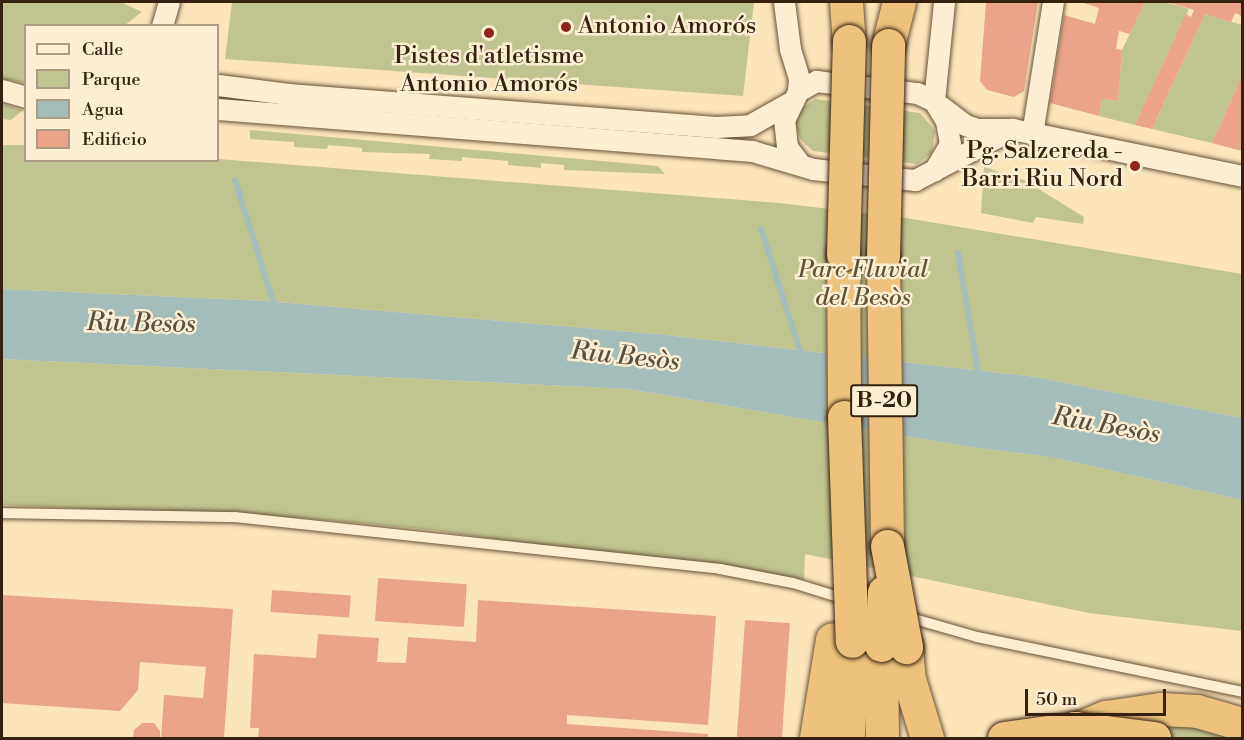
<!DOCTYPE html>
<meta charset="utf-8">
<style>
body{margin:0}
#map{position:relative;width:1244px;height:740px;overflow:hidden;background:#fbe5b9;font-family:"Libre Bodoni",serif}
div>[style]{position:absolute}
.green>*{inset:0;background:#c0c48e}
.water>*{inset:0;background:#a4bcba}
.stream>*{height:6px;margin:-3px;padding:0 3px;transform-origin:3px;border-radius:3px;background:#a4bcba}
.building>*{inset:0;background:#eba489;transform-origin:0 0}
.roads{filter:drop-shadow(0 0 2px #66523a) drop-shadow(0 0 2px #66523a)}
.service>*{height:10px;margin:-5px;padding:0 5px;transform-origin:5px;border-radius:5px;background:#fceed2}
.minor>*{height:21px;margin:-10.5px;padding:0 10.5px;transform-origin:10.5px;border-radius:10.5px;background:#fceed2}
.trunk>*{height:33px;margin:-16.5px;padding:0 16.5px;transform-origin:16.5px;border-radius:16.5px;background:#eec27c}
.bridges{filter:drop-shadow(0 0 2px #352110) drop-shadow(0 0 2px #352110)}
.trunk-bridge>*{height:33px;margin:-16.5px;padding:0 16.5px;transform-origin:16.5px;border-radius:16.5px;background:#eec27c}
.dots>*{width:16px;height:16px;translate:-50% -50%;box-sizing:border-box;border:3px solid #fceed2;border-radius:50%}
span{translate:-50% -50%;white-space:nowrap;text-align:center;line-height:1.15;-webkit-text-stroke:5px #fceed2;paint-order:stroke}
.shield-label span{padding:2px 4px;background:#fceed2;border:2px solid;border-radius:4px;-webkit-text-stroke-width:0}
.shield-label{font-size:22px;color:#352110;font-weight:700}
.poi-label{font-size:24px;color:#352110}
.left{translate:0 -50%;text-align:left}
.right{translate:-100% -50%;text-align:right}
.park-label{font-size:24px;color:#5f5236;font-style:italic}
.water-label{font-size:26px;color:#565043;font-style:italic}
.frame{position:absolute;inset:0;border:3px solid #352110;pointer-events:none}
.legend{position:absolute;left:24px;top:24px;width:195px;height:138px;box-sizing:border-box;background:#fceed2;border:2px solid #ac9c84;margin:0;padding:8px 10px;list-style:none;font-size:18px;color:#352110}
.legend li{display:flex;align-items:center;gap:12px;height:30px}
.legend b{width:30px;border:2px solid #ac9c84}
.scale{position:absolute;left:1025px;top:689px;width:141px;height:27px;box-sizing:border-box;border:3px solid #352110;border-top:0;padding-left:8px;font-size:18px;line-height:21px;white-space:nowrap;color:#352110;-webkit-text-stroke:4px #fceed2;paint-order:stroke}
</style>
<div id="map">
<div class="green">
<i style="clip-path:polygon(2px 2px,121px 2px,142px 12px,125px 25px,26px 26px,25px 83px,2px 79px)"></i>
<i style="clip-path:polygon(232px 2px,754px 2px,743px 96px,225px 59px)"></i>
<i style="clip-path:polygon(1145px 2px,1165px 2px,1189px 9px,1135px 125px,1099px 116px,1102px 99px,1118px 101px,1122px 50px)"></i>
<i style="clip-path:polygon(1205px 14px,1242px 25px,1242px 76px,1212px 143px,1152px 129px)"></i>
<i style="clip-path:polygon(815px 99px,920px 113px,935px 131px,932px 153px,917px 164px,813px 151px,801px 140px,795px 124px,802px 108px)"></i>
<i style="clip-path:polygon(2px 104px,23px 110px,11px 120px,2px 119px)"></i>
<i style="clip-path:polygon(250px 130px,658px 166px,665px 174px,564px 170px,564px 165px,541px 163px,541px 168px,508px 165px,508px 161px,462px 157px,462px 161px,429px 159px,430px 154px,362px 152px,362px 148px,328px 145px,327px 149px,294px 147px,294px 142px,250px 139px)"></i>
<i style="clip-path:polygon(2px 145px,25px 145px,26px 160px,218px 159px,779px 203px,906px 218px,1242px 274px,1242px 418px,1036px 377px,657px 334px,265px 301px,2px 289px)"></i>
<i style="clip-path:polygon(984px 167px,1024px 180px,1084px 217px,1083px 224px,1036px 217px,1033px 223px,981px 213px)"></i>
<i style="clip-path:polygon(2px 359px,628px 389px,971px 447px,1051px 457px,1242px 500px,1242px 631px,1089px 613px,805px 554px,804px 580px,422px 529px,302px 518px,2px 505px)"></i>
<i style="clip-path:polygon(1154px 721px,1228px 732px,1231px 738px,1077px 738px)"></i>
</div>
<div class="water">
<i style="clip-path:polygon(2px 289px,265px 301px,657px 334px,1036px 377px,1242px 418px,1242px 500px,1051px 457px,971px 447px,628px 389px,2px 359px)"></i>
</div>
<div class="stream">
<i style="left:235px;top:180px;width:134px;rotate:72.6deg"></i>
<i style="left:761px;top:229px;width:134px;rotate:72.2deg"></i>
<i style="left:958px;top:253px;width:126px;rotate:80.4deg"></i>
</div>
<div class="building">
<i style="clip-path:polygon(986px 2px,1038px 2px,1024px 91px,1014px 97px,987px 90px,980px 81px)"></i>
<i style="clip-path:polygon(1081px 2px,1145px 2px,1130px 34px,1119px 31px,1116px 49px,1122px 50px,1118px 101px,1102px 99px,1099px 116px,1050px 103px,1064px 15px,1095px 24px,1099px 8px)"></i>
<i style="clip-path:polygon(1167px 2px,1242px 2px,1242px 16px,1235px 13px,1231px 22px,1205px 14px,1152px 129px,1135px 125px,1186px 14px,1191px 17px,1194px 10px)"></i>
<i style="clip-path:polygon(1242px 76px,1242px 151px,1212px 143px)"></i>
<i style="left:378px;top:578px;width:89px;height:43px;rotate:4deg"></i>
<i style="left:272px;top:590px;width:79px;height:22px;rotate:4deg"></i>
<i style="clip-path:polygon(2px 595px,233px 609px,224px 738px,161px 738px,164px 695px,203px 698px,206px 667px,140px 662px,138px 690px,120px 711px,2px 703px)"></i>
<i style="clip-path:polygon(478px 600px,716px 616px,708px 725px,567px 715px,567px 724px,708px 734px,708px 738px,258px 738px,259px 728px,250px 728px,254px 654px,316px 658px,318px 634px,379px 638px,377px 662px,406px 663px,408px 637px,476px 642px)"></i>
<i style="left:745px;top:620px;width:45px;height:118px;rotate:4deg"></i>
<i style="clip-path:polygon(142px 723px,154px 723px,160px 731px,160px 738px,133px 738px,134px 730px)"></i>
</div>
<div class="roads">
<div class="service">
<i style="left:2px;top:513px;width:233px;rotate:1deg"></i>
<i style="left:235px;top:517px;width:488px;rotate:6.1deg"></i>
<i style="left:720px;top:569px;width:74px;rotate:10.9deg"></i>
<i style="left:793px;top:583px;width:54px;rotate:17.1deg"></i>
<i style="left:904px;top:616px;width:76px;rotate:16deg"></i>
<i style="left:977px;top:637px;width:271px;rotate:11.7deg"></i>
</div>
<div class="minor">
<i style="left:784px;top:2px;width:47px;rotate:82.7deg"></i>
<i style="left:790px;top:49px;width:31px;rotate:73deg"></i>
<i style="left:799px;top:79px;width:12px;rotate:95deg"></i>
<i style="left:162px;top:26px;width:25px;rotate:-74deg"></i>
<i style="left:218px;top:85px;width:71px;rotate:7.3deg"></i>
<i style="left:288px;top:94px;width:429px;rotate:4.4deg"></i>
<i style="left:716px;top:127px;width:34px;rotate:-3deg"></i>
<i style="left:750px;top:125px;width:45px;rotate:-29.4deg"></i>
<i style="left:2px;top:90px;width:25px;rotate:16deg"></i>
<i style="left:934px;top:101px;width:100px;rotate:-84.2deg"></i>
<i style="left:940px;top:106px;width:31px;rotate:37deg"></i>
<i style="left:965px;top:125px;width:13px;rotate:18deg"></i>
<i style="left:977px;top:129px;width:35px"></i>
<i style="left:1012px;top:129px;width:235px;rotate:11.5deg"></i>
<i style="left:218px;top:109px;width:536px;rotate:4.5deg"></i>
<i style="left:752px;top:151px;width:64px;rotate:16.4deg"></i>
<i style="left:813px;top:169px;width:103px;rotate:6.2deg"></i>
<i style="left:915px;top:180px;width:110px;rotate:-27.7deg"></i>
<i style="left:1032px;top:134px;width:134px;rotate:-81deg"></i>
<i style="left:800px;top:164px;width:21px;rotate:-127deg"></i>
<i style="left:787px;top:147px;width:27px;rotate:-96deg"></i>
<i style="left:784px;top:120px;width:32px;rotate:-64deg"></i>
<i style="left:798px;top:91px;width:21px;rotate:-29deg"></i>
<i style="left:816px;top:81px;width:102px;rotate:6.8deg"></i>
<i style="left:917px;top:93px;width:19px;rotate:25deg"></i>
<i style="left:934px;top:101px;width:23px;rotate:59deg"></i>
<i style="left:946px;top:121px;width:23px;rotate:80deg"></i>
<i style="left:950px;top:144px;width:31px;rotate:121deg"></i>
</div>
<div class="trunk">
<i style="left:846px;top:2px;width:39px;rotate:86deg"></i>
<i style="left:888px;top:45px;width:44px;rotate:-75.7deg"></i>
<i style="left:843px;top:254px;width:163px;rotate:89.6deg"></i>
<i style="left:883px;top:256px;width:290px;rotate:89.2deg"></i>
<i style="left:881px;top:645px;width:93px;rotate:89.4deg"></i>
<i style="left:906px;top:647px;width:32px;rotate:85deg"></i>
<i style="left:909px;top:679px;width:62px;rotate:73deg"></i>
<i style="left:1070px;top:732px;width:39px;rotate:-23deg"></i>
<i style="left:1106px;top:717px;width:56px;rotate:-8.3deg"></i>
<i style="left:1161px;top:709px;width:36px;rotate:3deg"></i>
<i style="left:1197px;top:711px;width:47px;rotate:16.1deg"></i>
<i style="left:816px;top:738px;width:100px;rotate:-80.8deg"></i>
<i style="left:848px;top:738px;width:97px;rotate:-87.6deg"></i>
</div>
</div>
<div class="bridges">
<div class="trunk-bridge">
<i style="left:843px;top:254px;width:213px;rotate:-88.4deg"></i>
<i style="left:883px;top:256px;width:211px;rotate:-88.6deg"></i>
<i style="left:844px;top:417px;width:224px;rotate:88deg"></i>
<i style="left:887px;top:546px;width:103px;rotate:79.3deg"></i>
<i style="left:881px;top:645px;width:53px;rotate:-86.8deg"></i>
<i style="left:1004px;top:738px;width:72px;rotate:-8deg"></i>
<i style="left:1075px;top:728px;width:80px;rotate:7.2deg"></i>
</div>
</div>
<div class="dots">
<i style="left:566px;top:27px;background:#8f2418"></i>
<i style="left:489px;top:33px;background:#8f2418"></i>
<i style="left:1135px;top:166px;background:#8f2418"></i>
</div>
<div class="shield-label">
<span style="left:884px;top:401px">B-20</span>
</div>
<div class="poi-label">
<span class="left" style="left:578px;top:27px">Antonio Amorós</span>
<span style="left:489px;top:71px">Pistes d'atletisme<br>Antonio Amorós</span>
<span class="right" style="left:1123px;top:166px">Pg. Salzereda -<br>Barri Riu Nord</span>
</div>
<div class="park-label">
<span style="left:863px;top:285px">Parc Fluvial<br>del Besòs</span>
</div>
<div class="water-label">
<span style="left:141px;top:324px;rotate:1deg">Riu Besòs</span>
<span style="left:625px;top:357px;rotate:6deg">Riu Besòs</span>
<span style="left:1106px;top:426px;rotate:10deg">Riu Besòs</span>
</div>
<div class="frame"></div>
<ul class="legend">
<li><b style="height:8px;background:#fceed2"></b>Calle</li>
<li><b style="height:16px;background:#c0c48e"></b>Parque</li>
<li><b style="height:16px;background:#a4bcba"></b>Agua</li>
<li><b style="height:16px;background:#eba489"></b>Edificio</li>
</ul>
<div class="scale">50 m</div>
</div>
